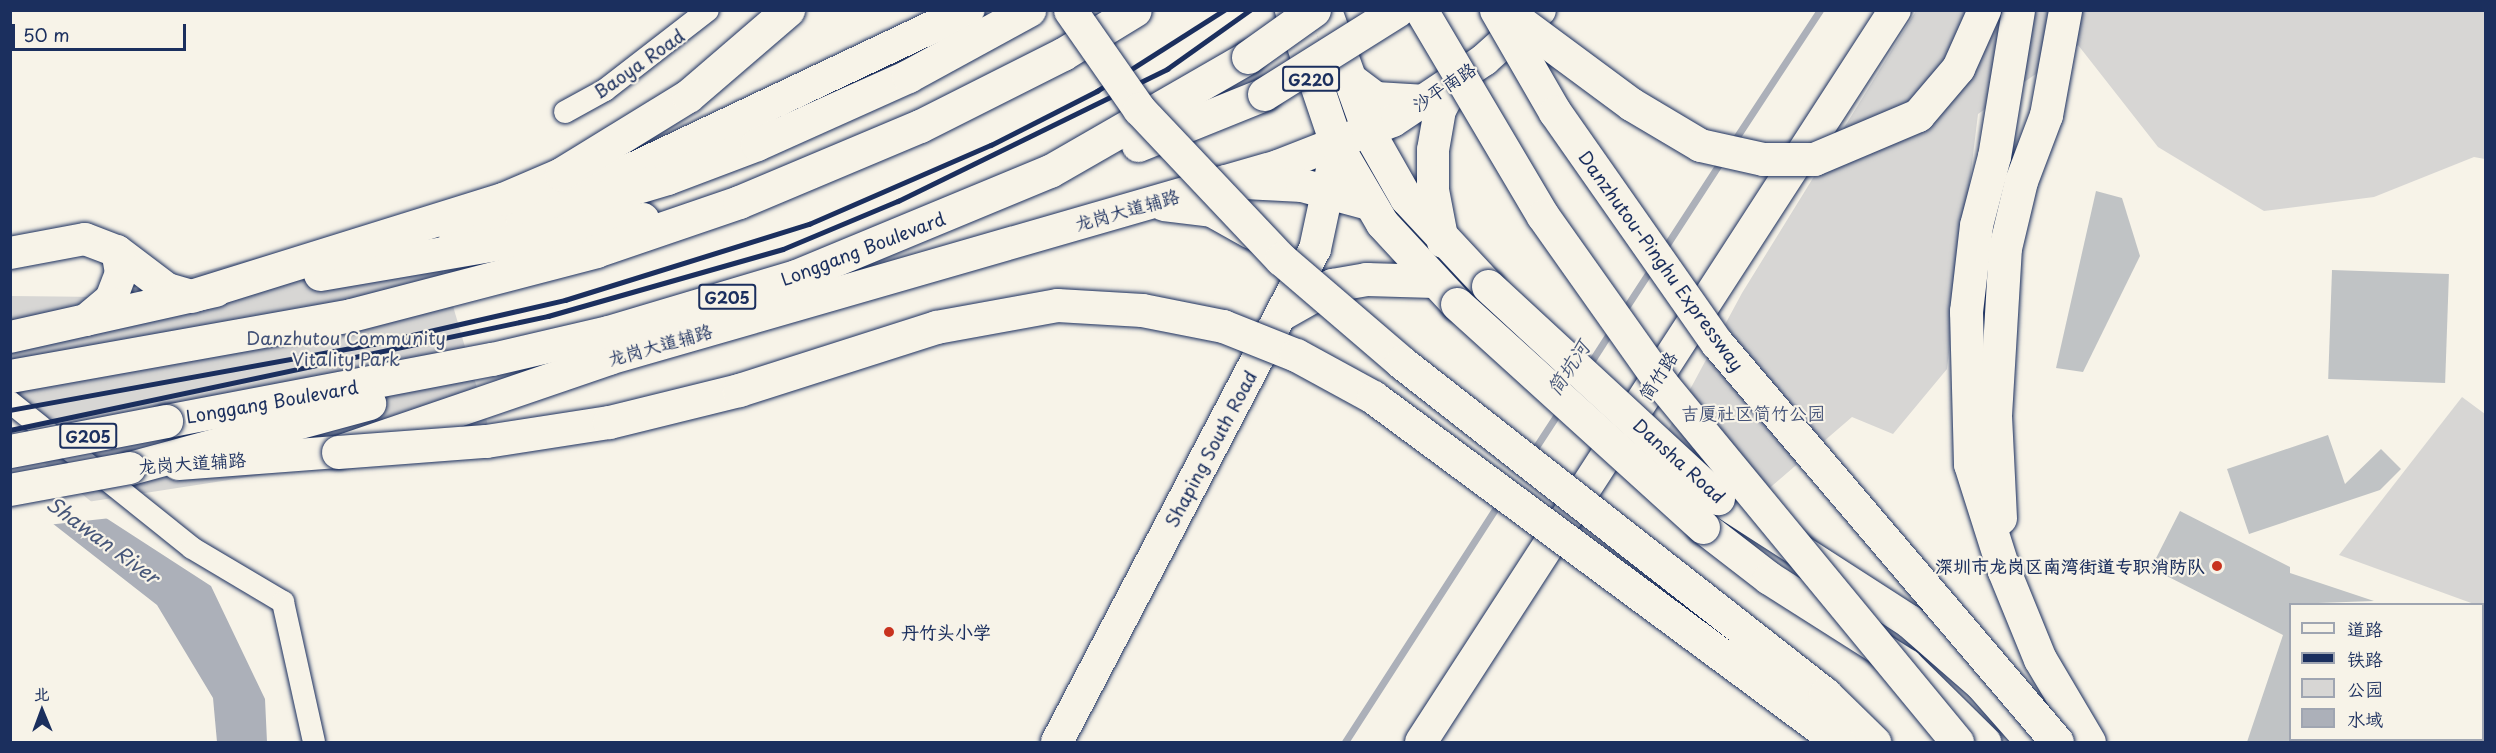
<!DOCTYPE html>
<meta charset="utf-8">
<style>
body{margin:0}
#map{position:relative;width:2496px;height:753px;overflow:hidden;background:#f7f3e8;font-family:"Playpen Sans","LXGW WenKai TC",sans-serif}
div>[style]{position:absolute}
.green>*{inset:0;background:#d7d6d4}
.water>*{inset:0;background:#acb0b9}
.pier>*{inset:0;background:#f7f3e8}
.stream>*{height:7px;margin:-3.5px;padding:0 3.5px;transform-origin:3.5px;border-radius:3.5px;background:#acb0b9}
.building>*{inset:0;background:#c0c3c5;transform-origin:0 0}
.roads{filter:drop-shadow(0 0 2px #1b2f5e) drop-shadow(0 0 2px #1b2f5e)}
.street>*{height:22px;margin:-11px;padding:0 11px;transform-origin:11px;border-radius:11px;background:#f7f3e8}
.secondary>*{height:32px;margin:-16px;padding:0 16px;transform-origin:16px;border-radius:16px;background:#f7f3e8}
.primary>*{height:33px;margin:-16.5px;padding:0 16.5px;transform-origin:16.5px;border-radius:16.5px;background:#f7f3e8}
.highway>*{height:33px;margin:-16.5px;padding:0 16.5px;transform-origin:16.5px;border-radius:16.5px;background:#f7f3e8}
.rail>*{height:4.5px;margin:-2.25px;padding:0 2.25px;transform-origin:2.25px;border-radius:2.25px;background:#1b2f5e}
.bridges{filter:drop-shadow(0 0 2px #1b2f5e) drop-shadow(0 0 2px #1b2f5e)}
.secondary-bridge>*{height:32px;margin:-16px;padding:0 16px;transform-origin:16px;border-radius:16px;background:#f7f3e8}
.primary-bridge>*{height:33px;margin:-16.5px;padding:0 16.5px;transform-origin:16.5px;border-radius:16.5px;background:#f7f3e8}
.highway-bridge>*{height:33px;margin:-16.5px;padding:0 16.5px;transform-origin:16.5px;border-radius:16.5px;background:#f7f3e8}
.dots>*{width:16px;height:16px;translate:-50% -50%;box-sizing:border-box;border:3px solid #f7f3e8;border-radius:50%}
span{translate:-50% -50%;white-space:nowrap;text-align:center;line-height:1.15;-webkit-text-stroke:4.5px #f7f3e8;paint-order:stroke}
.shield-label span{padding:2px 4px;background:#f7f3e8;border:2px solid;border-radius:4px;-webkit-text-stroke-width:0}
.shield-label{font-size:16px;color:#1b2f5e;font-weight:700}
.street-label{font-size:18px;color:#1b2f5e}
.park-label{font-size:18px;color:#415076}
.poi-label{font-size:18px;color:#1b2f5e;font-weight:700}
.right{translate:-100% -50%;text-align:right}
.left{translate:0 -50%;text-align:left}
.water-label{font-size:20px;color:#465679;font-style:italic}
.frame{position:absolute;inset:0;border:12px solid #1b2f5e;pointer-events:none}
.legend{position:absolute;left:2289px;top:603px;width:195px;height:138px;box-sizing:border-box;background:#f7f3e8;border:2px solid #9fa5b1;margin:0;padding:8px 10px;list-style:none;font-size:18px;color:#1b2f5e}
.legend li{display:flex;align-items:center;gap:12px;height:30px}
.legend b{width:30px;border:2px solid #9fa5b1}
.north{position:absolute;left:12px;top:681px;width:60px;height:60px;-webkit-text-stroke:4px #f7f3e8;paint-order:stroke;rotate:359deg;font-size:16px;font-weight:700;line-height:24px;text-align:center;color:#1b2f5e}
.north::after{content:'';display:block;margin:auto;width:21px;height:27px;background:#1b2f5e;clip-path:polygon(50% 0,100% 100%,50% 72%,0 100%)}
.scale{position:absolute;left:12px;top:24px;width:174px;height:27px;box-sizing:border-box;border:3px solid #1b2f5e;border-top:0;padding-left:8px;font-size:18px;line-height:21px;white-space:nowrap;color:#1b2f5e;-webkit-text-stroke:4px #f7f3e8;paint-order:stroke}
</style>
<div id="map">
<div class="green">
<i style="clip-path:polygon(1916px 11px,2485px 11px,2485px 159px,2474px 157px,2374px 197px,2264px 211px,2158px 147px,2078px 45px,1978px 114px,1947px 369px,1893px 434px,1852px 417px,1743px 511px,1666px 434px,1742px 293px)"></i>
<i style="clip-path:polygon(426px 214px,492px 439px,68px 505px,11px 408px,11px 296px,103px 297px)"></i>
<i style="clip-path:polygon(2462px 397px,2485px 414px,2485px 608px,2339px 555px)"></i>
</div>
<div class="water">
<i style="clip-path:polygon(10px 438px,106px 518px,211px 586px,265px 699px,267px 742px,217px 742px,213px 698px,157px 605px,11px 491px)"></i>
</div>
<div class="pier">
<i style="clip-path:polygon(10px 435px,12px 436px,111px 518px,47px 525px,10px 495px)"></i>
</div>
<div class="stream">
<i style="left:1732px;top:144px;width:160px;rotate:-56.7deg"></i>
<i style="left:1664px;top:249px;width:108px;rotate:-57deg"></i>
<i style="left:1623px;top:312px;width:55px;rotate:-56.9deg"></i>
<i style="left:1589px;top:365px;width:43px;rotate:-57.4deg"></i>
<i style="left:1532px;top:453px;width:51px;rotate:-56.9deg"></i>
<i style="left:1345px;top:742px;width:284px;rotate:-57.2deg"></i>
</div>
<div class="building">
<i style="clip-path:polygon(2096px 191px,2122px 198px,2140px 256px,2083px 372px,2056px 368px)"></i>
<i style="left:2332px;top:270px;width:117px;height:109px;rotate:2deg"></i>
<i style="clip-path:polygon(2328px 435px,2345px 484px,2381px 449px,2401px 469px,2380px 490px,2249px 534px,2227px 469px)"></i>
<i style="clip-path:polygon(2180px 511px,2290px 567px,2290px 573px,2374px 601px,2290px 604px,2290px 742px,2247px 742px,2283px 635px,2151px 568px)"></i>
</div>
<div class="roads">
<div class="street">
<i style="left:565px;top:112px;width:46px;rotate:-28.8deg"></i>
<i style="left:605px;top:90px;width:130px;rotate:-37.8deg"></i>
<i style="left:10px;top:402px;width:233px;rotate:38.7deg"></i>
<i style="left:192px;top:548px;width:106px;rotate:30.7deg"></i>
<i style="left:283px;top:602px;width:143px;rotate:77.5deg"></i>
</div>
<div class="secondary">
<i style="left:1344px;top:74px;width:40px;rotate:37deg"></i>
<i style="left:1376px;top:98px;width:50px;rotate:3.4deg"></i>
<i style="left:1164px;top:205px;width:48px;rotate:7.1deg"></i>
<i style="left:1212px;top:211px;width:45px;rotate:29.4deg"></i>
<i style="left:455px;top:237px;width:69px;rotate:-13.4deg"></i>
<i style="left:522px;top:221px;width:494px;rotate:-25.3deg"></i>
<i style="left:1443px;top:242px;width:53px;rotate:-100.9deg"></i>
<i style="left:1433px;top:190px;width:40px;rotate:-90deg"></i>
<i style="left:1433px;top:150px;width:41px;rotate:-80.1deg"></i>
<i style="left:1440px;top:110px;width:33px;rotate:-61deg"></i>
<i style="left:10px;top:253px;width:76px;rotate:-10.6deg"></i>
<i style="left:85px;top:239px;width:34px;rotate:21deg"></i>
<i style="left:117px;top:251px;width:63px;rotate:37.2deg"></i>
<i style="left:167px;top:289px;width:25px;rotate:16deg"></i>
<i style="left:86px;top:320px;width:33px;rotate:-40deg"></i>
<i style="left:111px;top:299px;width:28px;rotate:-69deg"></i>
<i style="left:121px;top:273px;width:22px;rotate:-100deg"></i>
<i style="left:10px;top:337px;width:211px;rotate:-12.6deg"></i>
<i style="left:178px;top:464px;width:160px;rotate:-4.3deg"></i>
<i style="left:338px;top:452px;width:287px;rotate:-18.9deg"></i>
<i style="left:609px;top:359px;width:696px;rotate:-16.09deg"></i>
<i style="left:1278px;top:166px;width:123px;rotate:-21.4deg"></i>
<i style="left:1393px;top:121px;width:110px;rotate:-33.8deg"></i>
<i style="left:1484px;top:60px;width:75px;rotate:-41.8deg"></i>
<i style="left:1057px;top:742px;width:556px;rotate:-62.38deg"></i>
<i style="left:1315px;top:249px;width:105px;rotate:-77.9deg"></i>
<i style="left:1421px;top:742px;width:872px;rotate:-57.08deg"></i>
</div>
<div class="primary">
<i style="left:1369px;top:133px;width:75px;rotate:60.4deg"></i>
<i style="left:1406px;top:198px;width:120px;rotate:47deg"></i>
<i style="left:1337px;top:146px;width:89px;rotate:59.7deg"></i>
<i style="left:1382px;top:223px;width:110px;rotate:47.2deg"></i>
<i style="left:1225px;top:181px;width:77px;rotate:3deg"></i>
<i style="left:1302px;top:185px;width:68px;rotate:15.3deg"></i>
<i style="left:1281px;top:314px;width:59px;rotate:-29.6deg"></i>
<i style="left:1332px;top:285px;width:35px;rotate:-10deg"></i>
<i style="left:1366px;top:279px;width:68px;rotate:1.7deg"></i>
<i style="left:1718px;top:498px;width:227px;rotate:32.8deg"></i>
<i style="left:1909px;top:621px;width:97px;rotate:41.2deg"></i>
<i style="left:1982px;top:685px;width:76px;rotate:48.7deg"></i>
<i style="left:1703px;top:527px;width:83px;rotate:37.7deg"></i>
<i style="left:1769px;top:578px;width:162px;rotate:32.4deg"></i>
<i style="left:1906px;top:665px;width:110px;rotate:44.6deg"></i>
</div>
<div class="highway">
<i style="left:1291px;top:10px;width:144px;rotate:71.3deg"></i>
<i style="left:1325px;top:10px;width:131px;rotate:70.3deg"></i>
<i style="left:2018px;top:10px;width:148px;rotate:99.3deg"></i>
<i style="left:1994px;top:156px;width:71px;rotate:104.6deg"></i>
<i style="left:1976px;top:225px;width:87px;rotate:96.6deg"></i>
<i style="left:1966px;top:311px;width:153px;rotate:88.5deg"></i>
<i style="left:1970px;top:464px;width:112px;rotate:72.4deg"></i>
<i style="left:2004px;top:571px;width:95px;rotate:67.8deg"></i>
<i style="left:2040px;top:659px;width:96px;rotate:59.4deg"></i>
<i style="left:1138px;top:145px;width:136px;rotate:-22deg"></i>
<i style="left:523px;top:221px;width:150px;rotate:-16.6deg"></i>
<i style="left:667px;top:178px;width:96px;rotate:-20.7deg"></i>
<i style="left:757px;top:144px;width:166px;rotate:-24.2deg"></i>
<i style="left:908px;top:76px;width:138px;rotate:-28.6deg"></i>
<i style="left:320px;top:274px;width:327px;rotate:-9.7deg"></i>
<i style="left:191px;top:296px;width:327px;rotate:-17.3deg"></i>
<i style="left:503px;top:199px;width:63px;rotate:-23.3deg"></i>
<i style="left:561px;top:174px;width:149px;rotate:-31.6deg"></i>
<i style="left:688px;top:96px;width:132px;rotate:-40.7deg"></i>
<i style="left:10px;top:376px;width:346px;rotate:-10.1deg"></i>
<i style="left:351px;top:315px;width:253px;rotate:-14.6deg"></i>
<i style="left:596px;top:251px;width:151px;rotate:-18.9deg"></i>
<i style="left:739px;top:202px;width:196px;rotate:-22.8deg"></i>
<i style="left:920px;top:126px;width:160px;rotate:-26.7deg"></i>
<i style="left:1063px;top:54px;width:84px;rotate:-31.4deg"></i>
<i style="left:166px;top:421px;width:332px;rotate:-10.8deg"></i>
<i style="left:492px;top:359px;width:119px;rotate:-13.1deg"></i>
<i style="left:608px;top:332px;width:196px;rotate:-16.6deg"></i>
<i style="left:796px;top:276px;width:275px;rotate:-22.5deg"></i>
<i style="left:1050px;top:171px;width:228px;rotate:-29.9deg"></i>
<i style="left:130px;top:468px;width:248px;rotate:-15.2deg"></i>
<i style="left:2000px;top:518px;width:103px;rotate:-92.8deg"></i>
<i style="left:1995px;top:415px;width:167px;rotate:-86.6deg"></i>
<i style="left:2005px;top:248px;width:69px;rotate:-76.6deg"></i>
<i style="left:2021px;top:181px;width:71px;rotate:-69.3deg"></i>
<i style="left:2046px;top:115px;width:107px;rotate:-79.7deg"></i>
</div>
</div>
<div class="rail">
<i style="left:10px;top:410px;width:369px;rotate:-10.3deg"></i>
<i style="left:373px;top:344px;width:197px;rotate:-12.9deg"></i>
<i style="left:565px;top:300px;width:256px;rotate:-17.3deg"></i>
<i style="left:809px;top:224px;width:198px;rotate:-23.5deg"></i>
<i style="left:991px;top:145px;width:119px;rotate:-27deg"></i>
<i style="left:1097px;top:91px;width:151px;rotate:-32.5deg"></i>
<i style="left:10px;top:430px;width:550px;rotate:-11.96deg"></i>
<i style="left:548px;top:316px;width:244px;rotate:-15.9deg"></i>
<i style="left:783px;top:249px;width:125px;rotate:-22.7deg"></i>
<i style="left:898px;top:201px;width:300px;rotate:-26.1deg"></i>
<i style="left:1167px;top:69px;width:102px;rotate:-35.4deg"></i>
</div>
<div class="bridges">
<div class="secondary-bridge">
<i style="left:10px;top:490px;width:122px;rotate:-10.4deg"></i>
</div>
<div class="primary-bridge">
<i style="left:1488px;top:286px;width:313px;rotate:42.7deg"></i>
<i style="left:1457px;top:304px;width:332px;rotate:42.2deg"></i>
</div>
<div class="highway-bridge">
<i style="left:1070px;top:10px;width:121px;rotate:55.1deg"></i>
<i style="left:1139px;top:109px;width:207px;rotate:46.6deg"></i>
<i style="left:1281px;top:259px;width:158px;rotate:40.6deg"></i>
<i style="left:1401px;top:362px;width:539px;rotate:38.06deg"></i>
<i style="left:1825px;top:694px;width:69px;rotate:44.4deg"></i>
<i style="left:1421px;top:10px;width:239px;rotate:59.4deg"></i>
<i style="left:1543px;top:216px;width:206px;rotate:54.7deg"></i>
<i style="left:1662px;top:384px;width:464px;rotate:50.5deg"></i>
<i style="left:1496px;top:10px;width:118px;rotate:60deg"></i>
<i style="left:1555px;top:112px;width:282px;rotate:55deg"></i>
<i style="left:1717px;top:343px;width:524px;rotate:49.56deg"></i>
<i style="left:1504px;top:10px;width:158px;rotate:36.5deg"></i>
<i style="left:1631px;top:104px;width:80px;rotate:30.7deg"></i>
<i style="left:1700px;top:145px;width:65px;rotate:12.5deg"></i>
<i style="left:1763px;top:159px;width:51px"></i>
<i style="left:1814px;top:159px;width:113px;rotate:-22.9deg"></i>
<i style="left:1918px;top:115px;width:62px;rotate:-49.6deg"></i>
<i style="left:1958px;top:68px;width:64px;rotate:-65.9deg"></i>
<i style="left:1248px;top:57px;width:81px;rotate:-35.5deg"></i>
<i style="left:1264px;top:94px;width:158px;rotate:-32.1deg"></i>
<i style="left:10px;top:451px;width:159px;rotate:-10.9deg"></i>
<i style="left:338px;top:452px;width:148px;rotate:-4.3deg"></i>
<i style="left:486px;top:441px;width:124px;rotate:-8.8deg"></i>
<i style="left:609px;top:422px;width:134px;rotate:-13.8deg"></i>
<i style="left:739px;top:390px;width:207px;rotate:-17.7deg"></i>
<i style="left:936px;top:327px;width:123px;rotate:-10.3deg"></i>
<i style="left:1057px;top:305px;width:85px;rotate:3.4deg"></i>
<i style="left:1142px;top:310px;width:83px;rotate:11.2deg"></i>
<i style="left:1223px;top:326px;width:79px;rotate:21.7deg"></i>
<i style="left:1296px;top:355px;width:88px;rotate:28.6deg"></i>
<i style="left:1373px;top:397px;width:580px;rotate:36.51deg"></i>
</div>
</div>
<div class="dots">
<i style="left:2217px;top:566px;background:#c8321e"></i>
<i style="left:889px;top:632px;background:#c8321e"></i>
</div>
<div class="shield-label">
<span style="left:1311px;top:79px">G220</span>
<span style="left:727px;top:297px">G205</span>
<span style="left:88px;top:436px">G205</span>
</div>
<div class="street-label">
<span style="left:639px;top:64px;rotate:-35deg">Baoya Road</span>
<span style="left:1444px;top:87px;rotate:-34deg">沙平南路</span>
<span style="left:1127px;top:210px;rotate:-16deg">龙岗大道辅路</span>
<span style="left:863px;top:249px;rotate:-21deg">Longgang Boulevard</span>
<span style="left:1661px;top:261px;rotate:54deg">Danzhutou-Pinghu Expressway</span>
<span style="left:660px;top:345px;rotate:-16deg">龙岗大道辅路</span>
<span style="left:1658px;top:376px;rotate:-57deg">简竹路</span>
<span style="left:272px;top:402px;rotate:-10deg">Longgang Boulevard</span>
<span style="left:1211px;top:449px;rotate:-62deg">Shaping South Road</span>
<span style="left:1679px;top:461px;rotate:42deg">Dansha Road</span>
<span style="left:192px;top:463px;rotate:-4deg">龙岗大道辅路</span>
</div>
<div class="park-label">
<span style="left:346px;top:349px">Danzhutou Community<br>Vitality Park</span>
<span style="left:1753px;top:413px">吉厦社区简竹公园</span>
</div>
<div class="poi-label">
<span class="right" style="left:2205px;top:566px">深圳市龙岗区南湾街道专职消防队</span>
<span class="left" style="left:901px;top:632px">丹竹头小学</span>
</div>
<div class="water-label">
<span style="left:1568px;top:368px;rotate:-57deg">简坑河</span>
<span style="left:103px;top:540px;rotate:36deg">Shawan River</span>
</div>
<div class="frame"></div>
<ul class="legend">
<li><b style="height:8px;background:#f7f3e8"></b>道路</li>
<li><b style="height:8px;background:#1b2f5e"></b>铁路</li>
<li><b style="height:16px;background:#d7d6d4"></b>公园</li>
<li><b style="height:16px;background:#acb0b9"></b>水域</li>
</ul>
<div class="north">北</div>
<div class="scale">50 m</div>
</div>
